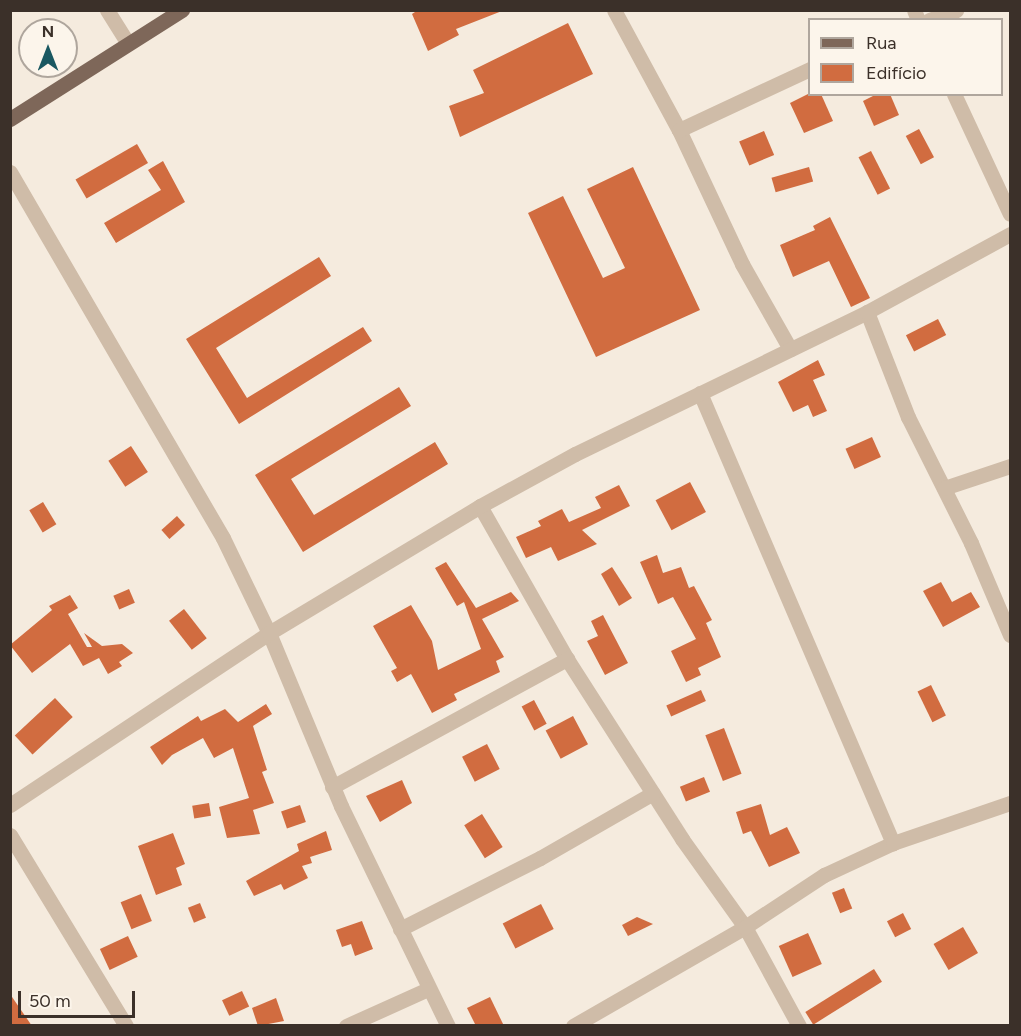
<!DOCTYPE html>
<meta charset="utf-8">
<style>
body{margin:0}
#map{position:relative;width:1021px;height:1036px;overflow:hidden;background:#f5ebde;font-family:Figtree,sans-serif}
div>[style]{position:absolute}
.building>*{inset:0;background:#d16c40;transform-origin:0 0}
.minor>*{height:15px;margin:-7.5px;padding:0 7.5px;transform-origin:7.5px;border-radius:7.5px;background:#cfbca8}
.primary>*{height:15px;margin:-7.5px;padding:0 7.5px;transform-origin:7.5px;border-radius:7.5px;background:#7e6759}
span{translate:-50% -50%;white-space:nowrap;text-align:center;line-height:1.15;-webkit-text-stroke:4.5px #fcf5eb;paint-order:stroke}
.frame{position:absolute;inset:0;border:12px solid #3b3029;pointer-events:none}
.legend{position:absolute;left:808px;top:18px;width:195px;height:78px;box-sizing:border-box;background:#fcf5eb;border:2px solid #afa69d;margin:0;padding:8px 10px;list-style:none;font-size:18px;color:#3b3029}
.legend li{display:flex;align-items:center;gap:12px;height:30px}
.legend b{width:30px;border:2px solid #afa69d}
.north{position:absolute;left:18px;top:18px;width:60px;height:60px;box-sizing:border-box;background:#fcf5eb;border:2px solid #afa69d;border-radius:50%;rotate:0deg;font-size:16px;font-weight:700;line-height:24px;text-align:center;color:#3b3029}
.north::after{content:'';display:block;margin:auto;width:21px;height:27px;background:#1a5861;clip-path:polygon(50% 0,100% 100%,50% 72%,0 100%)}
.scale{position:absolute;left:18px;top:991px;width:117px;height:27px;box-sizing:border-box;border:3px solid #3b3029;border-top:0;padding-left:8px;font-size:18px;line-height:21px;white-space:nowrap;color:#3b3029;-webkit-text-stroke:4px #fcf5eb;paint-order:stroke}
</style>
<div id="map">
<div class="building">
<i style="clip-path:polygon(418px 10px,502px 10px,502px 11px,456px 29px,459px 35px,428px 51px,412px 14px)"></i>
<i style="clip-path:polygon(568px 23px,593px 74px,460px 137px,449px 106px,484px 93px,473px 70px)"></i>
<i style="clip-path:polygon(808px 94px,821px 94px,833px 121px,804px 133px,790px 103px)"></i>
<i style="clip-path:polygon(877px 94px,890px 94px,899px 115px,874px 126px,863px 101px)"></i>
<i style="left:919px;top:129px;width:32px;height:15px;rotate:62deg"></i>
<i style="left:764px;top:131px;width:26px;height:27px;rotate:67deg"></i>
<i style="left:137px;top:144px;width:22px;height:71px;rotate:60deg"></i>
<i style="left:871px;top:151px;width:42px;height:14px;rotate:63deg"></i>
<i style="clip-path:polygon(163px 161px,185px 202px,116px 243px,104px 223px,161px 190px,148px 170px)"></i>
<i style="clip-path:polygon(633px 167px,700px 310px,596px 357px,528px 213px,563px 196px,603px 278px,625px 268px,587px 189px)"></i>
<i style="left:809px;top:167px;width:15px;height:39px;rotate:74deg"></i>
<i style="clip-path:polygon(830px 217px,870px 298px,851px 307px,829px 261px,793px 277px,780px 245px,815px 230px,813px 226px)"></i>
<i style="clip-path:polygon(319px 257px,331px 276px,216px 348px,247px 398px,363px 327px,372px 341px,239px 424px,186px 339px)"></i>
<i style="left:938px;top:319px;width:18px;height:36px;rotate:63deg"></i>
<i style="clip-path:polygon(818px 360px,825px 375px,813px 380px,827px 411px,813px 417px,808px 405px,793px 412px,778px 382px)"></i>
<i style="clip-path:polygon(399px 387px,411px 406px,291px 479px,314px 515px,435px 442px,448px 464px,303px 552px,255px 475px)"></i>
<i style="left:872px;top:437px;width:22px;height:29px;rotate:66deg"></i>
<i style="left:131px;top:446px;width:31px;height:27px;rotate:57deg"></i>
<i style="left:690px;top:482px;width:34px;height:39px;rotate:62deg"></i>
<i style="clip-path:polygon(619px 485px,630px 506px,582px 530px,597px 544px,558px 561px,551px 547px,526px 558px,516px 537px,541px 526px,538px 521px,562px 509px,569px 522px,601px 508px,595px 497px)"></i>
<i style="left:43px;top:502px;width:26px;height:16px;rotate:59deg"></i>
<i style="left:177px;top:516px;width:12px;height:21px;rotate:48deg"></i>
<i style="clip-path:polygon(657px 555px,663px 573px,681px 567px,689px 588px,694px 586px,712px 620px,706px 623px,721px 657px,698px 668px,701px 675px,686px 682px,671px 651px,696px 639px,673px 597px,658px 604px,640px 562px)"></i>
<i style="clip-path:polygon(446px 562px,476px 608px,511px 592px,519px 601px,482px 619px,504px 657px,496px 661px,500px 672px,454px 694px,457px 700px,432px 713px,411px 674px,397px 682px,391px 671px,397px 668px,373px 626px,411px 605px,432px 641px,438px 670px,481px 649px,464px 602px,457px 606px,435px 568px)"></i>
<i style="clip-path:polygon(612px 567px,632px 598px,619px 606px,601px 574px)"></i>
<i style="clip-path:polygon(941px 582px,952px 602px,971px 592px,980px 607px,943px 627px,923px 591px)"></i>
<i style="left:129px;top:589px;width:15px;height:17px;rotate:67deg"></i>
<i style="clip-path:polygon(70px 595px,78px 608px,68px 614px,87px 647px,92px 647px,84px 633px,102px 646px,122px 644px,133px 653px,119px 662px,122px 666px,108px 674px,99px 658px,83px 666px,70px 644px,32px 673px,10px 645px,52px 610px,49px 606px)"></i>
<i style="left:184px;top:609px;width:37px;height:19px;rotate:52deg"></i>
<i style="clip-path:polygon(603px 615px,628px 663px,605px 675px,587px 641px,598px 636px,591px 621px)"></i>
<i style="left:931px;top:685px;width:34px;height:15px;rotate:64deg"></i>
<i style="left:701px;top:690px;width:12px;height:38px;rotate:66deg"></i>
<i style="left:55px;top:698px;width:26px;height:55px;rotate:47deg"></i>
<i style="left:534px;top:700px;width:27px;height:14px;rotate:62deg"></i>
<i style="clip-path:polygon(266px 704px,272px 714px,253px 726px,267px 770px,262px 772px,274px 803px,253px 810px,260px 834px,227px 838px,219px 807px,249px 798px,233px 748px,214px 758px,203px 738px,172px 755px,162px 765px,150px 747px,198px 716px,201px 721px,225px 709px,238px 722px)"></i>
<i style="left:573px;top:716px;width:32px;height:31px;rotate:62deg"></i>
<i style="left:724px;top:728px;width:49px;height:20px;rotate:69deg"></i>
<i style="left:487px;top:744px;width:28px;height:28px;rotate:63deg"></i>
<i style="left:704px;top:777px;width:16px;height:26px;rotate:68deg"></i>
<i style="clip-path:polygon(402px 780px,412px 803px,380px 822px,366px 796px)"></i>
<i style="left:209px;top:803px;width:13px;height:17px;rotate:81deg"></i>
<i style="clip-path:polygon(761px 804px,770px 835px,787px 827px,800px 853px,769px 867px,751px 831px,743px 834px,736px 812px)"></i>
<i style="left:300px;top:805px;width:18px;height:20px;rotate:71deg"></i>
<i style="left:482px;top:814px;width:39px;height:21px;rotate:58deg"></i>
<i style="clip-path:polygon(326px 831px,332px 850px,310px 857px,312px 863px,302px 866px,308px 878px,284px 890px,281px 884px,254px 896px,246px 881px,299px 851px,297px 844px)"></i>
<i style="clip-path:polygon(173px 833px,185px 864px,176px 868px,182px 885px,156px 895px,138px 846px)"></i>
<i style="left:844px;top:888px;width:22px;height:13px;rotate:68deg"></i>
<i style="left:141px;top:894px;width:29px;height:22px;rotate:68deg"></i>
<i style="left:200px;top:903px;width:16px;height:13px;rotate:68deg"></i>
<i style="left:541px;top:904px;width:28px;height:43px;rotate:63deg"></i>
<i style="left:903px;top:913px;width:18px;height:18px;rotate:63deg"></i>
<i style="clip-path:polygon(637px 917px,653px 924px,628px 936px,622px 925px)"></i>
<i style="clip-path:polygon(362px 921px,373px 949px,355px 956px,351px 944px,342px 947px,336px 930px)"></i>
<i style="left:963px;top:927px;width:30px;height:34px;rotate:60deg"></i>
<i style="left:808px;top:933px;width:34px;height:32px;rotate:66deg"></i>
<i style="left:128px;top:936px;width:23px;height:31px;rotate:65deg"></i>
<i style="left:874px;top:969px;width:15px;height:81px;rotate:58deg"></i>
<i style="left:242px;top:991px;width:17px;height:22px;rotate:65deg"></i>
<i style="clip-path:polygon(10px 994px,32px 1026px,10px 1026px)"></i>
<i style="clip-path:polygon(490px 997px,504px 1026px,476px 1026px,467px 1008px)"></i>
<i style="clip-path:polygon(276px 998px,284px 1021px,258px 1026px,252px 1008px)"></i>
</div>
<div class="minor">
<i style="left:107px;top:10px;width:39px;rotate:58deg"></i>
<i style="left:614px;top:10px;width:136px;rotate:61.6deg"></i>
<i style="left:679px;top:130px;width:148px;rotate:64.8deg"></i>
<i style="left:742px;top:264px;width:98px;rotate:60.5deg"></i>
<i style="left:914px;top:10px;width:11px;rotate:68deg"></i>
<i style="left:929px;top:20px;width:29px;rotate:-20deg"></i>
<i style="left:954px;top:94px;width:132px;rotate:65deg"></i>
<i style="left:679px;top:130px;width:145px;rotate:-25deg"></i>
<i style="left:10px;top:172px;width:423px;rotate:59.8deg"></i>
<i style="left:223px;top:538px;width:106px;rotate:64.2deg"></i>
<i style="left:269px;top:633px;width:187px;rotate:67.4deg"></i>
<i style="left:341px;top:806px;width:245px;rotate:64.1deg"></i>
<i style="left:867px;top:312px;width:113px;rotate:68.7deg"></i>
<i style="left:908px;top:417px;width:141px;rotate:63.4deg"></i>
<i style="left:971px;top:543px;width:100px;rotate:67deg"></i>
<i style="left:700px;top:393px;width:490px;rotate:66.8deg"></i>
<i style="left:944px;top:488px;width:70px;rotate:-18.4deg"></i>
<i style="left:480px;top:506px;width:176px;rotate:60.4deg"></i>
<i style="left:567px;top:659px;width:214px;rotate:57.4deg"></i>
<i style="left:682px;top:839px;width:108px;rotate:54.4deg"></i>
<i style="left:745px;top:927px;width:113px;rotate:61.4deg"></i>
<i style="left:332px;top:787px;width:268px;rotate:-28.6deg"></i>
<i style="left:10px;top:805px;width:311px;rotate:-33.6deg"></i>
<i style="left:269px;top:633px;width:246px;rotate:-31deg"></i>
<i style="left:480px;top:506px;width:108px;rotate:-28.7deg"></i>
<i style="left:575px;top:454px;width:325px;rotate:-25.9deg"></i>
<i style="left:867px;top:312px;width:163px;rotate:-28.6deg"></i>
<i style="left:10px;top:835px;width:223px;rotate:58.7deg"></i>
<i style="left:400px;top:929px;width:157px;rotate:-26.9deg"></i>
<i style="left:540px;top:858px;width:130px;rotate:-29.9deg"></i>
<i style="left:346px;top:1026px;width:90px;rotate:-24.3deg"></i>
<i style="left:573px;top:1026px;width:198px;rotate:-29.9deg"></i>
<i style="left:745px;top:927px;width:95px;rotate:-33.4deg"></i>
<i style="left:824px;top:875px;width:76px;rotate:-24.9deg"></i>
<i style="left:893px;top:843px;width:124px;rotate:-18.9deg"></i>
</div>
<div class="primary">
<i style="left:10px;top:119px;width:204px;rotate:-32.4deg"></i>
</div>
<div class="frame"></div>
<ul class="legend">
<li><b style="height:8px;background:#7e6759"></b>Rua</li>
<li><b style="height:16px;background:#d16c40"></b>Edifício</li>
</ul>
<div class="north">N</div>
<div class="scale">50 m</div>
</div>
